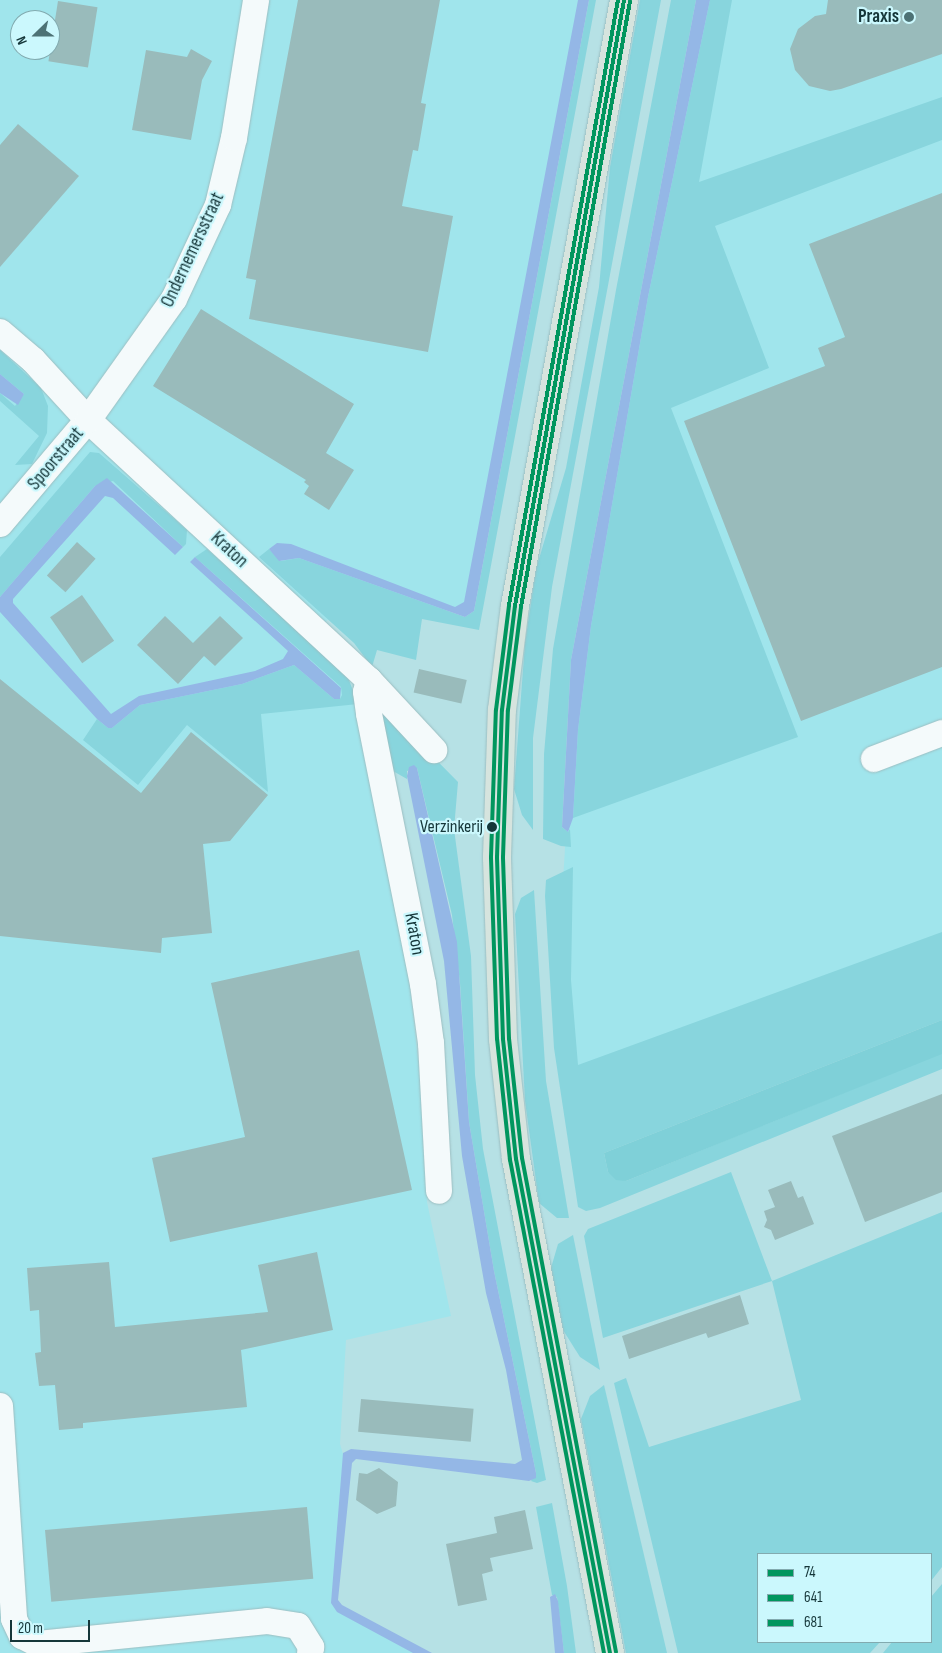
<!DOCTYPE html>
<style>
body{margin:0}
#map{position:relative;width:942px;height:1653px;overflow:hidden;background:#b6e1e5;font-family:"Sofia Sans Condensed",sans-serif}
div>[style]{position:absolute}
.built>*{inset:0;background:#a0e5ec}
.green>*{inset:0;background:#88d5dd}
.forest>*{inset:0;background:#7fd0d8}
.water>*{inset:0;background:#94b7e6}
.building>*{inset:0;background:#9bb;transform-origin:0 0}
.roads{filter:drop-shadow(0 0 1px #9cbec1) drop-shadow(0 0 1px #9cbec1)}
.minor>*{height:26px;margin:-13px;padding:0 13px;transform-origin:13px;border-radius:13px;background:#f4fafb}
.major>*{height:28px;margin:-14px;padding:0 14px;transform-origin:14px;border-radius:14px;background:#d6e4de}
.bus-1>*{height:4px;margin:-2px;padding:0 2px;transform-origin:2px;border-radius:2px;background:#00965e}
.bus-2>*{height:4px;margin:-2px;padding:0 2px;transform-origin:2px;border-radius:2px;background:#00965e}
.bus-3>*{height:4px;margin:-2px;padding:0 2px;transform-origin:2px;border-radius:2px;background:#00965e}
.dots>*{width:14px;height:14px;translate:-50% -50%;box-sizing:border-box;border:2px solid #cbf8fd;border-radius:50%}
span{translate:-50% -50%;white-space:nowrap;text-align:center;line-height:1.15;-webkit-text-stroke:4.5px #cbf8fd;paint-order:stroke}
.bus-label{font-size:18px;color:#153639}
.right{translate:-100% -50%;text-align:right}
.poi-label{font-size:19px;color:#153639;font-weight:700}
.street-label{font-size:19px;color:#153639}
.legend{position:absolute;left:757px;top:1553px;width:175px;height:90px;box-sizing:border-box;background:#cbf8fd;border:1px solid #82aaaf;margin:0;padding:6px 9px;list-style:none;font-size:15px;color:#153639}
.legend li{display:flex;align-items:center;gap:10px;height:25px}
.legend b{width:25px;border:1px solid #82aaaf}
.north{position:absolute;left:10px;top:10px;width:50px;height:50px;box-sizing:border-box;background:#cbf8fd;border:1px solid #82aaaf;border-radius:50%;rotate:248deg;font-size:14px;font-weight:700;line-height:20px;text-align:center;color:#153639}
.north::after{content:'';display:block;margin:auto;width:18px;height:22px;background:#4d7275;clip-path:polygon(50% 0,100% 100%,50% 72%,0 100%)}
.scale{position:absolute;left:10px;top:1620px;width:80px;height:22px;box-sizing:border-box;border:2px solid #153639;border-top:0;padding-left:6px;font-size:15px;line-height:18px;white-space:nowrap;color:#153639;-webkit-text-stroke:4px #cbf8fd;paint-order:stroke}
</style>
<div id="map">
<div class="built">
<i style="clip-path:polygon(evenodd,0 0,584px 0,471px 605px,461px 611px,340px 606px,307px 643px,350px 691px,360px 715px,408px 969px,420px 1078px,427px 1202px,451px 1316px,346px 1340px,340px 1444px,346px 1464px,335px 1606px,422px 1653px,0 1653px,0 0,20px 20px,50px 20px,50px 50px,20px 50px,20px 20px)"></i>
<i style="clip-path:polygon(701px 0,942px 0,942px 954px,574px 1092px,558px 965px,575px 682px)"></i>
</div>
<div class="green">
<i style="clip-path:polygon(589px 0,596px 0,479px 630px,422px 619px,416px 660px,377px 650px,372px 667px,354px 643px,259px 557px,269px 549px,281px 561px,299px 558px,465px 617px,474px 611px)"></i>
<i style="clip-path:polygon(640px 0,661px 0,552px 587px,533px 738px,533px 830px,522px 815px,514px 789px,525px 643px,536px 569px,566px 468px,599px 287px,610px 167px)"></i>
<i style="clip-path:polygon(671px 0,696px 0,571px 660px,562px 827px,568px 832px,570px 829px,571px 847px,561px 846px,543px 839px,544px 754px,553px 649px,616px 290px)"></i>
<i style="clip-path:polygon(710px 0,732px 0,699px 182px,942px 97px,942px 140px,715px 226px,769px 368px,671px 408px,798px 737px,573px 818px,578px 730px,591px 626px,648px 297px)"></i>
<i style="clip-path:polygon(0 350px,41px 388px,48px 406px,47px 433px,32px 464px,15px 465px,39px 436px,0 401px,0 393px,15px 406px,24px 394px,0 374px)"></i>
<i style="clip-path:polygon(90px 452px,99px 453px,187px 530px,186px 544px,183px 547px,113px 481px,95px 486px,0 597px,0 557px)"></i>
<i style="clip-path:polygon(207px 549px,338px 664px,349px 680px,358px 704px,261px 714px,268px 792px,187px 725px,138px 785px,83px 740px,97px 719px,108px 728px,112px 728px,140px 705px,242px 684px,294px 665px,334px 699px,340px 699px,342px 695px,341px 687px,195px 557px)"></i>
<i style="clip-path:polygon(387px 710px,458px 782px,454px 829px,471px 956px,475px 1075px,483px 1149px,546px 1480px,537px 1483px,531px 1481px,536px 1473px,494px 1271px,469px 1122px,460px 983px,452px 915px,417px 768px,407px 771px,407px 779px,393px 771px,381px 714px)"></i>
<i style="clip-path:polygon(573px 867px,571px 980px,578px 1065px,942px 932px,942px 1020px,604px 1153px,608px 1172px,626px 1181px,942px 1053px,942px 1069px,600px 1208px,586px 1211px,578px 1207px,554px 1048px,545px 896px,546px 880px)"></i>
<i style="clip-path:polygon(534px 890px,546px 1081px,569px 1218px,557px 1218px,539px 1203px,525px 1101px,515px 914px,521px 898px)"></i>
<i style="clip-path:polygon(731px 1172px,772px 1281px,942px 1212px,942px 1567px,931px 1581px,931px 1554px,758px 1554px,758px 1642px,880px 1642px,870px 1653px,678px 1653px,614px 1383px,626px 1378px,649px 1447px,801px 1400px,772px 1281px,603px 1338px,584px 1236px,588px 1229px)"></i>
<i style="clip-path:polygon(573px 1235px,600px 1370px,580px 1357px,563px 1330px,551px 1268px,558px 1244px)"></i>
<i style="clip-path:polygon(604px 1385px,664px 1640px,667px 1653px,626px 1653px,581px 1419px,590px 1396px)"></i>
<i style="clip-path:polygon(552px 1503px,567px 1586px,576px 1653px,564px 1653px,557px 1597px,552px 1595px,536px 1507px)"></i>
<i style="clip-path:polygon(942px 1584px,942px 1653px,883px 1653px,892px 1642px,931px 1642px,931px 1597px)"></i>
</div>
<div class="forest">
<i style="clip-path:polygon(942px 1020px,942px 1054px,626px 1181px,616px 1180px,608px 1172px,604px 1153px)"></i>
</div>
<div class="water">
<i style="clip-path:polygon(578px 0,589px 0,474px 611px,465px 617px,299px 558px,279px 561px,269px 549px,277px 543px,291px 544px,455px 607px,464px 602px)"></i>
<i style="clip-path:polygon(696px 0,710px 0,648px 297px,591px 626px,578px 730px,573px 818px,568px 832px,562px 827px,571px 660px)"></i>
<i style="clip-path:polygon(0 374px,24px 394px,18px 405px,0 393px)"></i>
<i style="clip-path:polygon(107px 478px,183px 547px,175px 555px,113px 498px,105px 496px,13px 599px,13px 603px,111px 714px,139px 696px,255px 671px,283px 659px,288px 651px,190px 562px,195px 557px,341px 688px,340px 699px,334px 699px,294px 665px,242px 684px,140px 705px,112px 728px,108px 728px,97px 719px,0 612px,0 597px,95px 486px)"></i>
<i style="clip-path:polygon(414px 765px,417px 768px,457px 942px,469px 1122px,494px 1271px,536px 1473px,536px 1478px,529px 1481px,356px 1459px,352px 1463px,338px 1600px,342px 1605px,432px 1653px,413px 1653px,337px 1612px,331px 1603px,343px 1453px,351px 1449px,515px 1464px,522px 1460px,506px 1370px,486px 1293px,462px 1156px,444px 961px,407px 776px,409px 767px)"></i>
<i style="clip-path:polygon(555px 1594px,558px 1601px,564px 1653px,555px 1653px,550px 1597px)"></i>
</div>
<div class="building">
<i style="clip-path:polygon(298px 0,440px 0,421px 103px,426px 104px,418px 151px,413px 150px,402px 206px,453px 216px,428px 352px,249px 319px,256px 280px,246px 278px)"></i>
<i style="clip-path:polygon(828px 0,942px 0,942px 54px,841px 89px,830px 91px,809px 86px,795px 70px,790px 49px,798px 29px,815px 16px,826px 14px)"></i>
<i style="left:58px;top:1px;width:40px;height:61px;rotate:9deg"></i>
<i style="clip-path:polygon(191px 49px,212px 61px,202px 80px,191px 140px,132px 130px,146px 50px,187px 57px)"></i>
<i style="clip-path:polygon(18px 124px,79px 176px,0 267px,0 145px)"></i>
<i style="clip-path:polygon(942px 193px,942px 667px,801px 721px,684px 421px,825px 366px,818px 348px,845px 337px,809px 244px)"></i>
<i style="clip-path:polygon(201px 309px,354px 404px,326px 453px,354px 470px,329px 510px,304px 494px,309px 486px,304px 482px,306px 480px,153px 386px)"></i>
<i style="left:77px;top:542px;width:25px;height:45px;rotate:42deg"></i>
<i style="left:82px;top:595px;width:56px;height:39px;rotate:55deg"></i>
<i style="clip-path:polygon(165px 616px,193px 643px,220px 616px,243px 638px,215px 666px,204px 656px,178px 684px,137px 645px)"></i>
<i style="left:419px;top:669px;width:49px;height:24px;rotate:13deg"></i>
<i style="clip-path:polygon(0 679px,141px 793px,191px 732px,268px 795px,230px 841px,203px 844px,212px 933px,162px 938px,161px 953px,0 936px)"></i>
<i style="clip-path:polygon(359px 950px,412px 1190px,170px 1242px,152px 1158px,245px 1137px,211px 983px)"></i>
<i style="clip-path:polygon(942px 1094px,942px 1192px,865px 1222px,832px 1136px)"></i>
<i style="clip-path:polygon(791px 1181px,798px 1198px,803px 1196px,814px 1224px,775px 1240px,771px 1230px,764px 1227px,767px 1220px,764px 1211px,775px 1207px,768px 1190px)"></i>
<i style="clip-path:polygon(317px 1252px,333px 1330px,241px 1350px,247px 1407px,83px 1423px,83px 1428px,59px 1430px,55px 1385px,39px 1386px,35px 1353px,41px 1352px,39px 1310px,30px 1311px,27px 1268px,109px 1262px,115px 1327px,268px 1312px,258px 1265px)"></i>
<i style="clip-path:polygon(740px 1295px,749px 1324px,708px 1338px,706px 1333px,629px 1359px,622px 1336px)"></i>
<i style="left:361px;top:1399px;width:113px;height:33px;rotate:5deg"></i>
<i style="clip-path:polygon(379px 1468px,398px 1482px,396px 1506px,377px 1514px,356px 1500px,359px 1473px,367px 1474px)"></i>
<i style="left:307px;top:1507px;width:72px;height:263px;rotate:85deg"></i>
<i style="clip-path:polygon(525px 1510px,533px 1549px,490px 1558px,493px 1571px,482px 1574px,487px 1600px,458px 1606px,446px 1544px,497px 1533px,494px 1517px)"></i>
</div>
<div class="roads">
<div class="minor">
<i style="left:0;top:332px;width:43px;rotate:40.3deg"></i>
<i style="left:33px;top:360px;width:81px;rotate:47.5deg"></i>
<i style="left:88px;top:420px;width:383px;rotate:42.8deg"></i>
<i style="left:369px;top:680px;width:96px;rotate:47.1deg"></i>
<i style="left:0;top:524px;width:136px;rotate:-49.8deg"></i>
<i style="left:88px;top:420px;width:148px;rotate:-54.6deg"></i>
<i style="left:174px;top:299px;width:104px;rotate:-64.9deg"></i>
<i style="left:218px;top:205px;width:69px;rotate:-76.6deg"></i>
<i style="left:234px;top:138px;width:140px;rotate:-80.9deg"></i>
<i style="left:369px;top:680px;width:12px;rotate:104deg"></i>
<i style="left:366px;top:692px;width:22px;rotate:82deg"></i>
<i style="left:369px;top:714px;width:275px;rotate:78.7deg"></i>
<i style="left:423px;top:984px;width:60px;rotate:82.3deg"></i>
<i style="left:431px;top:1043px;width:148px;rotate:86.9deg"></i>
<i style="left:874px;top:759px;width:73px;rotate:-20.9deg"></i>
<i style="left:0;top:1406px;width:213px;rotate:86.2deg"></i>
<i style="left:14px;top:1619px;width:19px;rotate:65deg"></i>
<i style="left:22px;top:1636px;width:18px;rotate:27deg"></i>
<i style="left:38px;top:1644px;width:230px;rotate:-5.7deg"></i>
<i style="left:267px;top:1621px;width:31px;rotate:9deg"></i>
<i style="left:298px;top:1626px;width:25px;rotate:58deg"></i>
<i style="left:311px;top:1647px;width:6px;rotate:99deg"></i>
</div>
<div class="major">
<i style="left:610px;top:1653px;width:503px;rotate:-100.77deg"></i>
<i style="left:516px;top:1159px;width:121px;rotate:-96.2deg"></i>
<i style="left:503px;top:1039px;width:182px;rotate:-91.9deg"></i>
<i style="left:497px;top:857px;width:147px;rotate:-88.1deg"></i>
<i style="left:502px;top:710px;width:105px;rotate:-82.9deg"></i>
<i style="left:515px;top:606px;width:616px;rotate:-79.8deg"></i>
</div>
</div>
<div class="bus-1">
<i style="left:610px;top:1653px;width:503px;rotate:-100.77deg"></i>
<i style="left:516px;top:1159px;width:121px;rotate:-96.2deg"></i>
<i style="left:503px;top:1039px;width:182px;rotate:-91.9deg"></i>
<i style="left:497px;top:857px;width:147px;rotate:-88.1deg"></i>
<i style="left:502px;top:710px;width:105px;rotate:-82.9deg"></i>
<i style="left:515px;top:606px;width:616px;rotate:-79.8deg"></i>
</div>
<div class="bus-2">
<i style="left:616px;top:1652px;width:503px;rotate:-100.77deg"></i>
<i style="left:522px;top:1158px;width:120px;rotate:-96.2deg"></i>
<i style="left:509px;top:1039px;width:182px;rotate:-91.9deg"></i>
<i style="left:503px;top:857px;width:147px;rotate:-88.1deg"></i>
<i style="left:508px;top:710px;width:104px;rotate:-82.8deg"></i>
<i style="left:521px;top:607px;width:616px;rotate:-79.8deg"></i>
</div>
<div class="bus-3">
<i style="left:604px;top:1653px;width:502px;rotate:-100.79deg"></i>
<i style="left:510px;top:1160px;width:122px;rotate:-96.1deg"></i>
<i style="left:497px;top:1039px;width:182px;rotate:-91.9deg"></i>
<i style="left:491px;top:857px;width:147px;rotate:-88.1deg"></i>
<i style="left:496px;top:710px;width:106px;rotate:-82.9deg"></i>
<i style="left:509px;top:605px;width:615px;rotate:-79.79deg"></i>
</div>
<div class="dots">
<i style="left:909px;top:17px;background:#4d7275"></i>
<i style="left:492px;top:827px;background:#153639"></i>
</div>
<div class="bus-label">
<span class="right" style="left:483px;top:827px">Verzinkerij</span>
</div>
<div class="poi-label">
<span class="right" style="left:899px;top:17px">Praxis</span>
</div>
<div class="street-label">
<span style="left:193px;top:250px;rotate:-65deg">Ondernemersstraat</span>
<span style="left:56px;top:459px;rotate:-50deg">Spoorstraat</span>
<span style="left:229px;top:550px;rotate:43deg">Kraton</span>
<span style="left:414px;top:934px;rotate:80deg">Kraton</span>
</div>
<ul class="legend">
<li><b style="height:6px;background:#00965e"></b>74</li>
<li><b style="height:6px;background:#00965e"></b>641</li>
<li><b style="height:6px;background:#00965e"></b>681</li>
</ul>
<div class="north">N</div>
<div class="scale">20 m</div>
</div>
